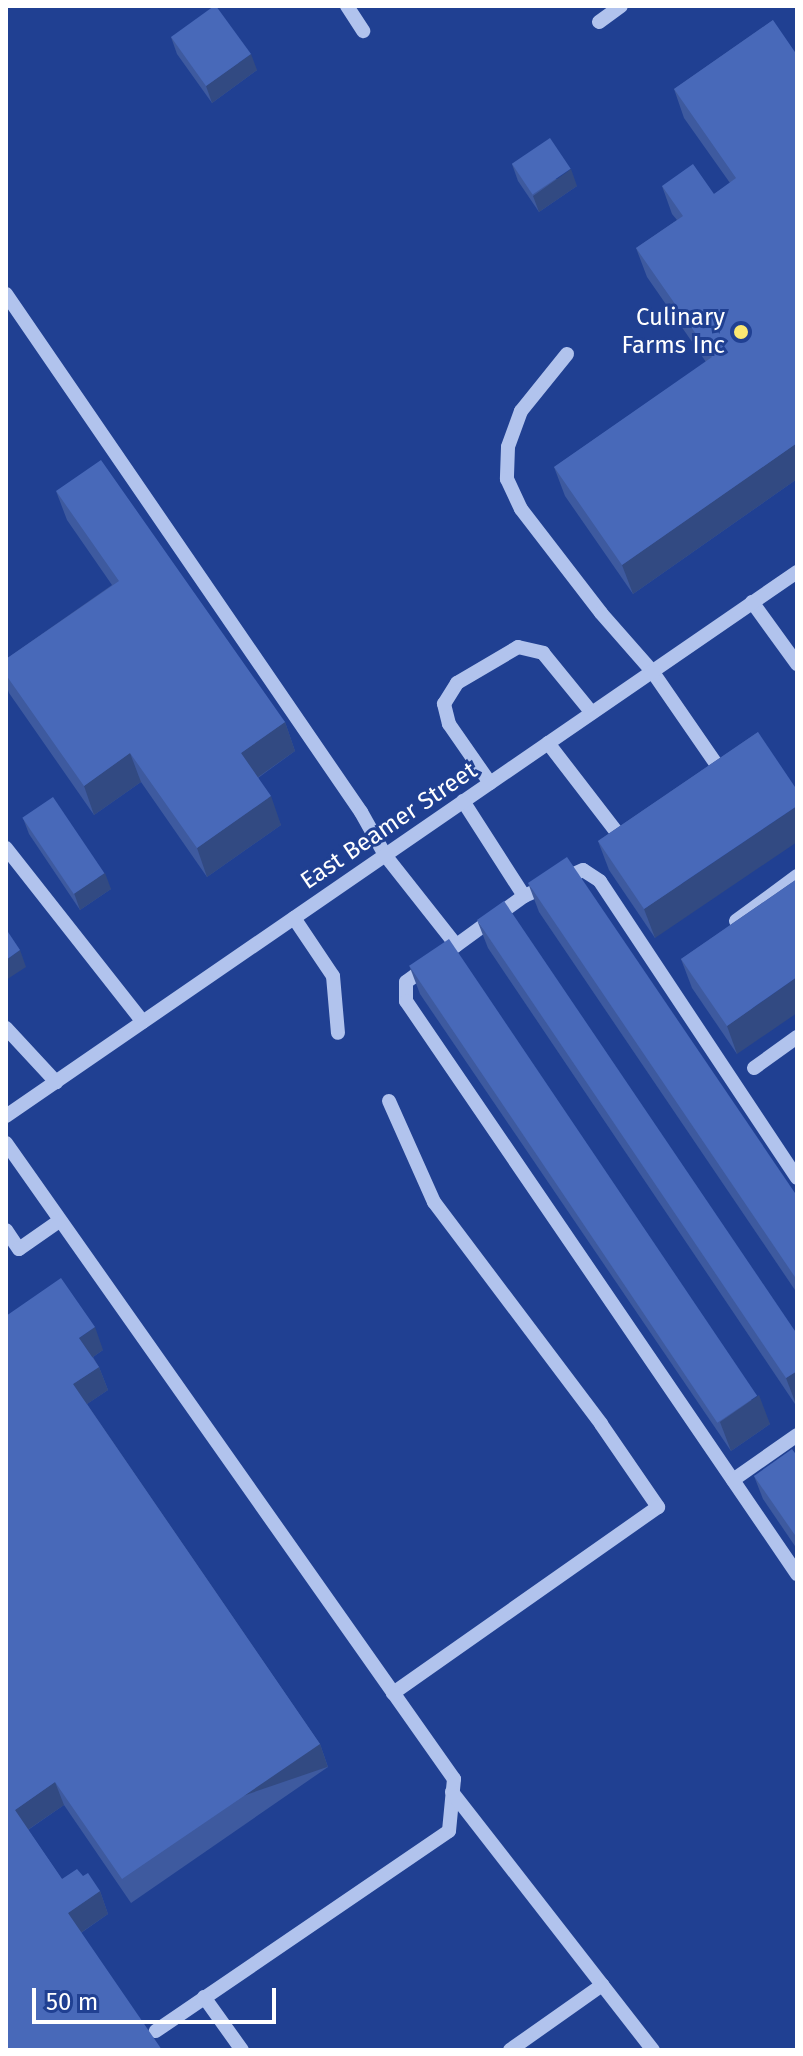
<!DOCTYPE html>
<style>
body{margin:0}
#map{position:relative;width:803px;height:2056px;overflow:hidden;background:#204092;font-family:"Fira Sans",sans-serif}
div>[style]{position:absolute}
.minor>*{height:14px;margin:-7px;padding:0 7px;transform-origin:7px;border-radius:7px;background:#b1c3ed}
.wall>*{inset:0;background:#3e5a9f}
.shaded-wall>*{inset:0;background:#324a82;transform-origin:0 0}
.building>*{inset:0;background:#4869b9;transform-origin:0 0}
.dots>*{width:22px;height:22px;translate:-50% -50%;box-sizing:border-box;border:4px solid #204092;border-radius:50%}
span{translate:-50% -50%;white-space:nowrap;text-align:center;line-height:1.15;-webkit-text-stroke:6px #204092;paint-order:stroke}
.poi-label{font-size:24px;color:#fff}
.right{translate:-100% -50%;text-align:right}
.street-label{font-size:24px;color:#fff}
.frame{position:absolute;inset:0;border:8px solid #fff;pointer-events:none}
.scale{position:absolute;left:32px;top:1988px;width:244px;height:36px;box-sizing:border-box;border:4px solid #fff;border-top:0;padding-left:10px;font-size:24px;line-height:28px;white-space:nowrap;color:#fff;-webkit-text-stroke:6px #204092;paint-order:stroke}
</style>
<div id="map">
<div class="minor">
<i style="left:347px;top:6px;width:30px;rotate:57deg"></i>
<i style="left:599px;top:22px;width:27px;rotate:-36deg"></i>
<i style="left:6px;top:294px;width:628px;rotate:55.58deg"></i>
<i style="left:361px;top:812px;width:49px;rotate:60.8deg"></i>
<i style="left:385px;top:855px;width:115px;rotate:51.7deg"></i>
<i style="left:567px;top:354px;width:73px;rotate:128.9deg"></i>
<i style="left:521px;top:411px;width:38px;rotate:110deg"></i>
<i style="left:508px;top:447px;width:32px;rotate:92deg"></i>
<i style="left:507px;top:479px;width:33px;rotate:65deg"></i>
<i style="left:521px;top:509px;width:131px;rotate:52.4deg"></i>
<i style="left:601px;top:613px;width:77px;rotate:48.7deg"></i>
<i style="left:652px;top:671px;width:121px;rotate:55.4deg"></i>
<i style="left:721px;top:771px;width:5px;rotate:143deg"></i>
<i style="left:752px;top:602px;width:77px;rotate:54deg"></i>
<i style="left:548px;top:743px;width:121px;rotate:52.4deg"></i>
<i style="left:622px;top:839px;width:6px;rotate:-31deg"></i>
<i style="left:490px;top:783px;width:72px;rotate:-124.8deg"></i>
<i style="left:449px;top:724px;width:21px;rotate:-104deg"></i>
<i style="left:444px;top:704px;width:25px;rotate:-58deg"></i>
<i style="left:457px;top:683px;width:71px;rotate:-30.5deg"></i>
<i style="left:518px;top:647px;width:26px;rotate:13deg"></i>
<i style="left:543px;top:653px;width:77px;rotate:50.8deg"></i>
<i style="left:463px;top:801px;width:113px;rotate:57.3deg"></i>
<i style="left:6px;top:848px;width:221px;rotate:51.8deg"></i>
<i style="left:294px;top:918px;width:70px;rotate:56.1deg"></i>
<i style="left:333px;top:976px;width:57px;rotate:85deg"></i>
<i style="left:736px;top:921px;width:76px;rotate:-36.4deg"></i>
<i style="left:6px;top:1028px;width:74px;rotate:47.2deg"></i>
<i style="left:754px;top:1068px;width:53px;rotate:-35.8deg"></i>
<i style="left:389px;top:1101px;width:111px;rotate:66deg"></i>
<i style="left:434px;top:1202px;width:278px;rotate:53deg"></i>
<i style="left:601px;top:1424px;width:101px;rotate:55.5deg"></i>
<i style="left:658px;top:1507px;width:324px;rotate:144.9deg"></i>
<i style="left:6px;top:1116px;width:960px;rotate:-34.52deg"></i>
<i style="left:6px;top:1143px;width:778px;rotate:54.84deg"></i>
<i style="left:454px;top:1779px;width:52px;rotate:95.5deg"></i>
<i style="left:449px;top:1831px;width:355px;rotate:145.7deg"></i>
<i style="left:797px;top:1178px;width:356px;rotate:-123.6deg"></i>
<i style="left:600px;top:881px;width:20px;rotate:-147deg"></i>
<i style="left:583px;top:870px;width:64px;rotate:156.2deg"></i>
<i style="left:524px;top:896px;width:146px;rotate:143.9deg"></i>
<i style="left:406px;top:982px;width:19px;rotate:90deg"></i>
<i style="left:406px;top:1001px;width:694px;rotate:55.69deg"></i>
<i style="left:6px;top:1230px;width:23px;rotate:56deg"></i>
<i style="left:19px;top:1249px;width:49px;rotate:-35deg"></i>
<i style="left:733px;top:1480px;width:78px;rotate:-35.1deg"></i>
<i style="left:452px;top:1792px;width:327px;rotate:52.1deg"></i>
<i style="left:204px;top:1997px;width:65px;rotate:54.4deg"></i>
<i style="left:510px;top:2050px;width:113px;rotate:-35.2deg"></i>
</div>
<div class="wall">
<i style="clip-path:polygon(773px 20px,797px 479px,633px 594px,565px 496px,554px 467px,706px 362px,647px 277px,636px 248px,677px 220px,672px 214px,662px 186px,714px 194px,730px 183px,684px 118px,674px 89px)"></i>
<i style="clip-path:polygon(171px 37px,257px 70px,212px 103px,177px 54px)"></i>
<i style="clip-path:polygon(512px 164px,577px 186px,539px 212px,518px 181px)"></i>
<i style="clip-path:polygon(56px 491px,285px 722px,295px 751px,258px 778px,281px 825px,207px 877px,141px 782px,94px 815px,9px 693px,6px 684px,6px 659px,112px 585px,67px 520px)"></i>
<i style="clip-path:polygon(758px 732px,655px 938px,609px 870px,598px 841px)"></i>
<i style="clip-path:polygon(23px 818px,111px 889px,80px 910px,29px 834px)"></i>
<i style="clip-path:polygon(797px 879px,737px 1054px,692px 988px,681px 959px)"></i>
<i style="clip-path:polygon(528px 883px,797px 1196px,797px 1293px,539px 912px)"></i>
<i style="clip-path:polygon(477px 920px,797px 1334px,797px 1407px,488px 948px)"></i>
<i style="clip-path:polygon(409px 965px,770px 1424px,731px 1451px,420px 994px)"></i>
<i style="clip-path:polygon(6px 1316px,103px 1350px,93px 1357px,99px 1367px,108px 1390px,87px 1404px,320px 1744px,328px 1767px,131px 1903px,64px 1805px,28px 1830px,62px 1879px,83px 1876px,100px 1891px,108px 1914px,81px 1933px,6px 2050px)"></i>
<i style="clip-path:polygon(797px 1456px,797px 1549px,763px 1499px,754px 1476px)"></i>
</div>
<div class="shaded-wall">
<i style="clip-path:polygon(251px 54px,257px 70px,212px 103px,206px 86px)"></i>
<i style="clip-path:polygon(571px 169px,577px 186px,539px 212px,533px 196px)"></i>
<i style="clip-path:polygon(797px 443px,797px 479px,633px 594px,622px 565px)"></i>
<i style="clip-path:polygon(285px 722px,295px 751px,251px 782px,241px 753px)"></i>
<i style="clip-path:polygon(130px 753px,141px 782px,94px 815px,84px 786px)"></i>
<i style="clip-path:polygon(271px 796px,281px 825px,207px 877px,197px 848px)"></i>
<i style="clip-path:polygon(797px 806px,797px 842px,655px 938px,644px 909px)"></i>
<i style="clip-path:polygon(105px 873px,111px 889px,80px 910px,74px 893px)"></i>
<i style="clip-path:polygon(20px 950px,26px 967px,6px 980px,6px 960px)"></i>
<i style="clip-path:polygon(797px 977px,797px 1013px,737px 1054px,727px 1026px)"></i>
<i style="clip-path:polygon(95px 1327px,103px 1350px,87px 1361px,79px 1338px)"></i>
<i style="clip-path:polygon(99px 1367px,108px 1390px,81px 1408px,73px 1384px)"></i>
<i style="clip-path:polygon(797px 1371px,797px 1407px,786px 1378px)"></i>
<i style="clip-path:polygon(759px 1395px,770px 1424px,731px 1451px,720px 1422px)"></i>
<i style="left:320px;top:1744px;width:24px;height:240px;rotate:71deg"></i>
<i style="clip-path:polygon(55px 1782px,64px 1805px,23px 1833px,15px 1810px)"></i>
<i style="clip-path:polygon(100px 1891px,108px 1914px,76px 1936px,68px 1913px)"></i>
</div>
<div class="building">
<i style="clip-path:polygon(214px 6px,216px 6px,251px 54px,206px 86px,171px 37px)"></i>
<i style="clip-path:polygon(773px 20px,797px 55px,797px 443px,622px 565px,554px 467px,712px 357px,636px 248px,683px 216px,662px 186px,693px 164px,714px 194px,736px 178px,674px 89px)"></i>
<i style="left:550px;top:138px;width:37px;height:46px;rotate:56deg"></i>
<i style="clip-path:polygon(101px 460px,285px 722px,241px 753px,271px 796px,197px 848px,130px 753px,84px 786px,6px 675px,6px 659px,119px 581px,56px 491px)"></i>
<i style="clip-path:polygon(758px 732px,797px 790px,797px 806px,644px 909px,598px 841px)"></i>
<i style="left:53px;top:797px;width:92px;height:37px;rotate:56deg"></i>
<i style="clip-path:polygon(567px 857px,797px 1196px,797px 1280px,528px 883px)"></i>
<i style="clip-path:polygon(797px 879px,797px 977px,727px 1026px,681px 959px)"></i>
<i style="clip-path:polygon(504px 901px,797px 1334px,797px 1371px,786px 1378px,477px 920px)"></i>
<i style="clip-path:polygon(6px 929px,20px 950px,6px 960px)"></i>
<i style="left:449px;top:939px;width:551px;height:48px;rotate:56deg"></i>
<i style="clip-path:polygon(61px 1278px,95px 1327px,79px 1338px,99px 1367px,73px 1384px,320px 1744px,122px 1879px,55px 1782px,15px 1810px,62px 1879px,77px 1869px,83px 1876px,88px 1873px,100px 1891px,68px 1913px,162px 2050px,6px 2050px,6px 1316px)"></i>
<i style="clip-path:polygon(792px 1449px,797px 1456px,797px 1538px,754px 1476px)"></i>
</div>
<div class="dots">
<i style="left:741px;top:332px;background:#fbe872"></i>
</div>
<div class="poi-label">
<span class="right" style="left:725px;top:332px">Culinary<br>Farms Inc</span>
</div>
<div class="street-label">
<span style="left:389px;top:826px;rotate:-34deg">East Beamer Street</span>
</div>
<div class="frame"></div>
<div class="scale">50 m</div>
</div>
